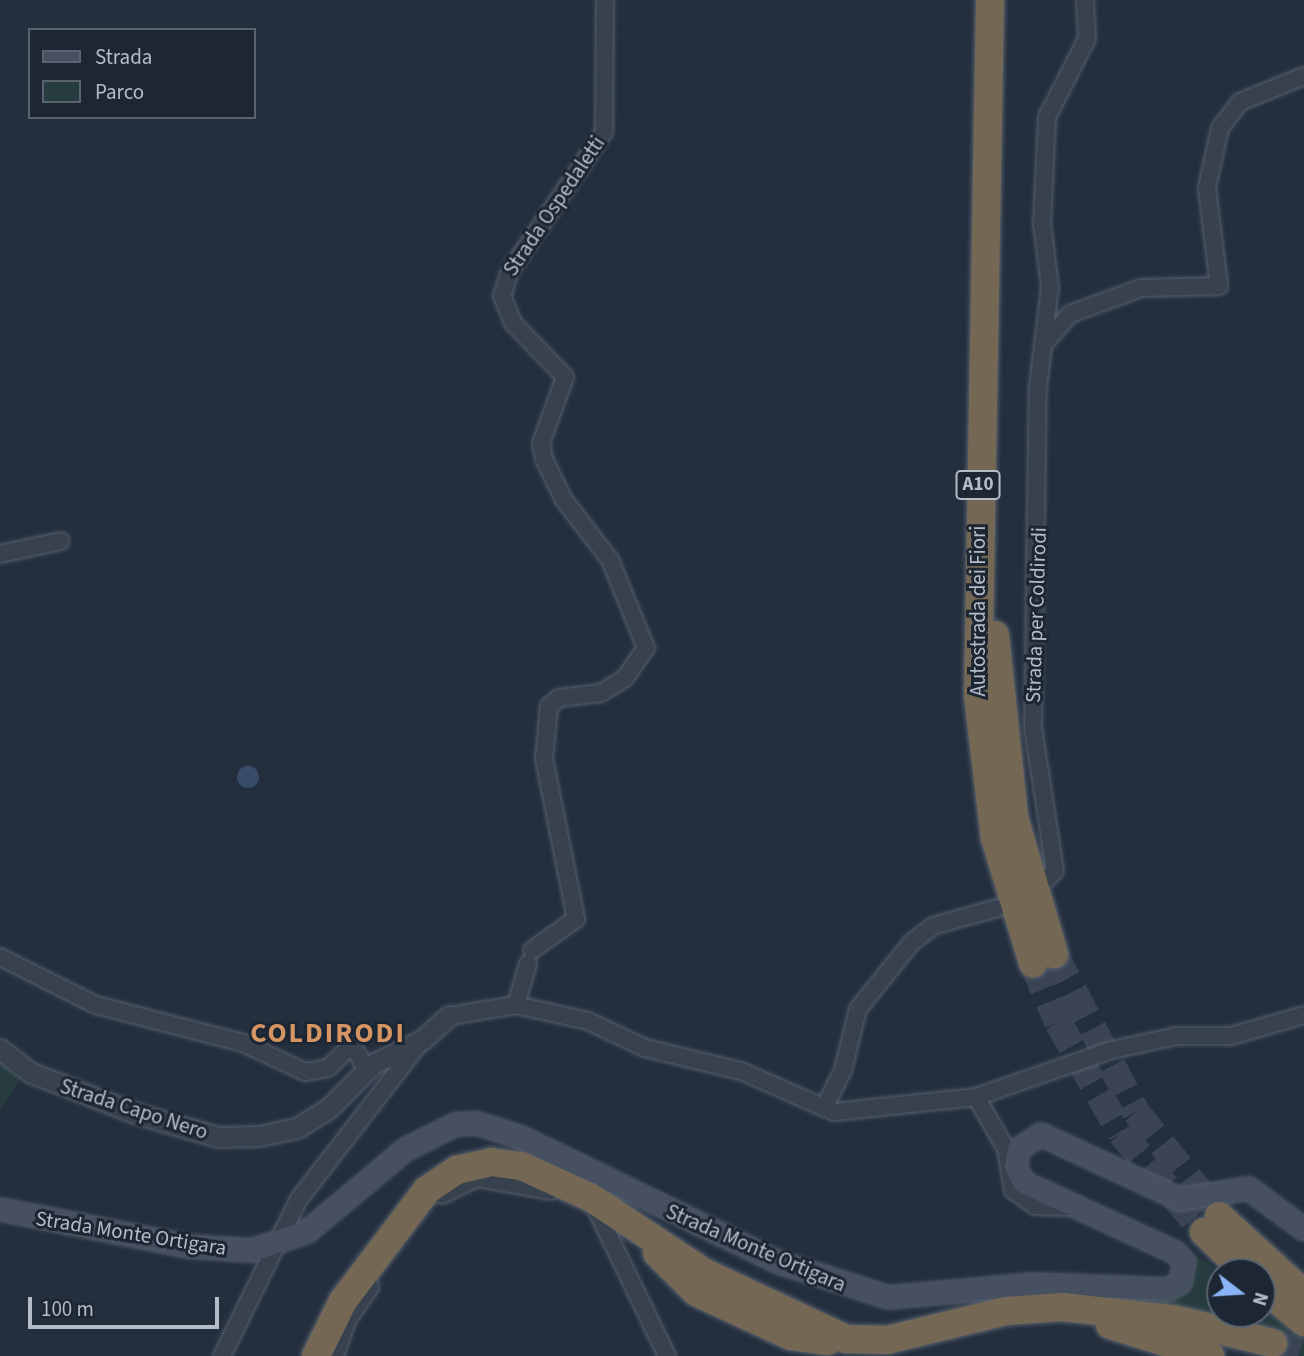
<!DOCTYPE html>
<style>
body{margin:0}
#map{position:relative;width:1304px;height:1356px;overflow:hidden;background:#242f3e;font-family:"Source Sans 3",sans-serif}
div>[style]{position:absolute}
.green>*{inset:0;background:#263c3f}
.water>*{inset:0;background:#394c67}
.round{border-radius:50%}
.motorway-tunnel>*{height:28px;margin-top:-14px;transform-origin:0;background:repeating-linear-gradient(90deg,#3a4453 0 28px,transparent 0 42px)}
.roads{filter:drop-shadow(0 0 2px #565f6c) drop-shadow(0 0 2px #565f6c)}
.minor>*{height:16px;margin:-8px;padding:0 8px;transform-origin:8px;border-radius:8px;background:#38414e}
.tertiary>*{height:19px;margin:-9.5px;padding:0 9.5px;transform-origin:9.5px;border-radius:9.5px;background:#38414e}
.secondary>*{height:21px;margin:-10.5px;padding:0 10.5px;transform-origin:10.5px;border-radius:10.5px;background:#465061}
.motorway>*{height:28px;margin:-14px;padding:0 14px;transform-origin:14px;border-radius:14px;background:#746855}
span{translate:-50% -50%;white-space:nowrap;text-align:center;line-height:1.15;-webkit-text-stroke:6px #1d2633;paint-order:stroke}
.shield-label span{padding:2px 5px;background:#1d2633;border:2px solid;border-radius:5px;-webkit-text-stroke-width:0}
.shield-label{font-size:19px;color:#b4bcc9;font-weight:700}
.street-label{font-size:21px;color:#b4bcc9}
.district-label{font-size:28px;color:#d59563;font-weight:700;letter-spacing:2px}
.legend{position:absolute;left:28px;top:28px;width:228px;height:91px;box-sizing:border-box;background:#1d2633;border:2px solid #59626f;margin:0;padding:9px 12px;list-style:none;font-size:21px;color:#b4bcc9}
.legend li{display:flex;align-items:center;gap:14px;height:35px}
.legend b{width:35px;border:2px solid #59626f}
.north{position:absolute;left:1206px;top:1258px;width:70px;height:70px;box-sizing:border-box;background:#1d2633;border:2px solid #59626f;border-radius:50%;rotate:107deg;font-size:19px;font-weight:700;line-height:28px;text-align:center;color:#b4bcc9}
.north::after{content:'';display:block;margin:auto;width:24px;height:32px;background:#8ab4f8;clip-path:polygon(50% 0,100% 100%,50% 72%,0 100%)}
.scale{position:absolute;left:28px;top:1297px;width:191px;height:32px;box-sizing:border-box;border:4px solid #b4bcc9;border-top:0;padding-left:9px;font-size:21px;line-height:24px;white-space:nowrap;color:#b4bcc9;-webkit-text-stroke:5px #1d2633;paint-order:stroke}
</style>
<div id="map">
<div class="green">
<i style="clip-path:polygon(0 1061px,20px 1080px,0 1110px)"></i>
<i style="clip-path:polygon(1190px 1252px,1222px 1272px,1220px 1314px,1262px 1314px,1262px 1301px,1304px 1339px,1304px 1356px,1274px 1352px,1162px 1305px,1080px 1291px,1191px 1279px)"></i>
</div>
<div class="water">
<i class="round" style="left:237px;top:766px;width:22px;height:22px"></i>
</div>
<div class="motorway-tunnel">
<i style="left:1054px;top:954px;width:178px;rotate:62.6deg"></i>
<i style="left:1136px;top:1112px;width:133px;rotate:51.4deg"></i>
<i style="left:1033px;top:963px;width:64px;rotate:67deg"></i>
<i style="left:1058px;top:1022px;width:128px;rotate:60.4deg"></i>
<i style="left:1121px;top:1133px;width:129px;rotate:50deg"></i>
<i style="left:1273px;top:1343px;width:33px;rotate:18deg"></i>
</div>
<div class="roads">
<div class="minor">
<i style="left:1044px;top:344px;width:40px;rotate:-49deg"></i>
<i style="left:1070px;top:314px;width:76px;rotate:-20.1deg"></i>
<i style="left:1141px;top:288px;width:78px;rotate:-1.5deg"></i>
<i style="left:1219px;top:286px;width:99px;rotate:-97deg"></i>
<i style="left:1207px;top:188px;width:61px;rotate:-77.8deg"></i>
<i style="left:1220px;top:128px;width:33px;rotate:-52deg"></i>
<i style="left:1240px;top:102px;width:69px;rotate:-22.1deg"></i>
<i style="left:0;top:554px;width:62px;rotate:-12deg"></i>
<i style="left:1047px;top:879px;width:11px;rotate:-45deg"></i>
<i style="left:1055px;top:871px;width:146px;rotate:-98.7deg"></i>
<i style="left:1033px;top:727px;width:340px;rotate:-89.2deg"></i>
<i style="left:1038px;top:387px;width:101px;rotate:-83.2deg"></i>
<i style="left:1050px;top:287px;width:64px;rotate:-97.2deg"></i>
<i style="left:1042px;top:224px;width:107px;rotate:-87.3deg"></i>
<i style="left:1047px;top:117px;width:88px;rotate:-62.9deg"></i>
<i style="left:1087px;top:39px;width:39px;rotate:-93deg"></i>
<i style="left:532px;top:950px;width:54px;rotate:-35.2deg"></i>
<i style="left:576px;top:919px;width:163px;rotate:-101.3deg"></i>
<i style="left:544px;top:759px;width:53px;rotate:-84.6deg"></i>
<i style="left:549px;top:706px;width:13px;rotate:-39deg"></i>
<i style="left:559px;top:698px;width:42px;rotate:-6.8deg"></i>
<i style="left:601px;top:693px;width:28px;rotate:-32deg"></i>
<i style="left:625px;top:678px;width:37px;rotate:-55deg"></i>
<i style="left:646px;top:648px;width:95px;rotate:-112.2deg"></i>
<i style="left:610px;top:560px;width:76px;rotate:-127.5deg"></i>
<i style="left:564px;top:500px;width:46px;rotate:-116deg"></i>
<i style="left:544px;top:459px;width:16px;rotate:-101deg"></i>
<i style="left:541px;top:443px;width:70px;rotate:-70deg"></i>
<i style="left:565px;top:377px;width:75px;rotate:-133.9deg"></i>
<i style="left:513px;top:323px;width:29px;rotate:-112deg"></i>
<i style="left:502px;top:296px;width:26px;rotate:-72deg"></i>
<i style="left:510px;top:271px;width:168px;rotate:-55.9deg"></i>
<i style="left:604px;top:132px;width:132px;rotate:-89.6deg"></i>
<i style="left:0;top:957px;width:107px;rotate:26.6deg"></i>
<i style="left:96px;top:1005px;width:152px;rotate:14.5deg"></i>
<i style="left:243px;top:1043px;width:68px;rotate:25.1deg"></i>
<i style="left:305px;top:1072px;width:23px;rotate:-10deg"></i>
<i style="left:328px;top:1068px;width:33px;rotate:-44deg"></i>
<i style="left:352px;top:1045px;width:29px;rotate:59deg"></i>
<i style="left:516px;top:1005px;width:74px;rotate:12.5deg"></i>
<i style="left:588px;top:1021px;width:63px;rotate:25.3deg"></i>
<i style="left:645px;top:1048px;width:99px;rotate:13.5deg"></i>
<i style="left:741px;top:1071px;width:102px;rotate:23.8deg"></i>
<i style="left:834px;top:1112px;width:143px;rotate:-6deg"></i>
<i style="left:976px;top:1097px;width:144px;rotate:-19.1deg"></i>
<i style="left:1112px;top:1050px;width:66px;rotate:-12.2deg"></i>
<i style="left:1177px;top:1036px;width:54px"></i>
<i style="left:1231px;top:1036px;width:76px;rotate:-16deg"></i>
<i style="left:449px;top:1016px;width:68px;rotate:-9.3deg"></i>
<i style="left:516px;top:1005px;width:43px;rotate:-73.7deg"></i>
<i style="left:976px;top:1097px;width:60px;rotate:60deg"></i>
<i style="left:1006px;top:1149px;width:42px;rotate:80.3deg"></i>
<i style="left:1013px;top:1190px;width:27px;rotate:36deg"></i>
<i style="left:1035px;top:1206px;width:32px;rotate:2deg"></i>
<i style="left:825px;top:1106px;width:40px;rotate:-63.4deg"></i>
<i style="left:843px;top:1070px;width:63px;rotate:-76.2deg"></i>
<i style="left:858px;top:1009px;width:86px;rotate:-51.1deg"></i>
<i style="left:912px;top:942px;width:26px;rotate:-37deg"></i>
<i style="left:933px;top:926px;width:66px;rotate:-15.7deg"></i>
<i style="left:442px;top:1195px;width:39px;rotate:-26deg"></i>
<i style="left:477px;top:1178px;width:74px;rotate:10.1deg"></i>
<i style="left:595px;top:1207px;width:165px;rotate:64.2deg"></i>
<i style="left:222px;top:1356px;width:175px;rotate:-63.9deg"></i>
<i style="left:299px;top:1199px;width:200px;rotate:-52.3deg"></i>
<i style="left:335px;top:1356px;width:39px;rotate:-71deg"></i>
<i style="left:348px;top:1319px;width:39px;rotate:-55deg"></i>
</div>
<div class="tertiary">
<i style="left:0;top:1049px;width:37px;rotate:38deg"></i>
<i style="left:29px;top:1072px;width:114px;rotate:21.1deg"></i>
<i style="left:135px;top:1113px;width:86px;rotate:16.1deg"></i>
<i style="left:218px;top:1137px;width:41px;rotate:-1.4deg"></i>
<i style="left:259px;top:1136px;width:39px;rotate:-12deg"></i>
<i style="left:297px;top:1128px;width:36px;rotate:-32deg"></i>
<i style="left:328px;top:1109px;width:64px;rotate:-45deg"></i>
<i style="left:373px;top:1064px;width:55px;rotate:-26.1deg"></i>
<i style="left:422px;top:1040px;width:36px;rotate:-42deg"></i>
</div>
<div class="secondary">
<i style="left:0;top:1209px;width:192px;rotate:11.1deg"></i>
<i style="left:188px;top:1246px;width:64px;rotate:3.6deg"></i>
<i style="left:252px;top:1250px;width:58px;rotate:-19.1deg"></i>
<i style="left:307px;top:1231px;width:128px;rotate:-39.9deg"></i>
<i style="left:405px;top:1149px;width:56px;rotate:-26.6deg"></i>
<i style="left:455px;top:1124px;width:22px;rotate:-3deg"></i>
<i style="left:477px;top:1123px;width:46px;rotate:17.7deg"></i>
<i style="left:521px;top:1137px;width:287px;rotate:25.9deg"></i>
<i style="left:779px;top:1262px;width:114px;rotate:17.8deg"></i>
<i style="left:888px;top:1297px;width:146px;rotate:-5.1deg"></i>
<i style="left:1033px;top:1284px;width:135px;rotate:2.1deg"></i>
<i style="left:1168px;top:1289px;width:14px;rotate:-30deg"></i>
<i style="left:1180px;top:1282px;width:20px;rotate:-79deg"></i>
<i style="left:1184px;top:1262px;width:13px;rotate:-132deg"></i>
<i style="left:1175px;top:1252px;width:167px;rotate:-155.3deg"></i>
<i style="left:1023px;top:1182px;width:18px;rotate:-117deg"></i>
<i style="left:1015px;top:1166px;width:17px;rotate:-80deg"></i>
<i style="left:1018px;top:1149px;width:27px;rotate:-34deg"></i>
<i style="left:1040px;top:1134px;width:154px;rotate:24.9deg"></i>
<i style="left:1180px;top:1199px;width:69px;rotate:-9.2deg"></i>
<i style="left:1248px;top:1188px;width:69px;rotate:36.2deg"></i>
</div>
<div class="motorway">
<i style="left:990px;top:0;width:696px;rotate:90.99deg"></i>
<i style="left:978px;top:696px;width:143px;rotate:83.2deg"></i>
<i style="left:995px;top:838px;width:131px;rotate:73.1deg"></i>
<i style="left:995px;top:635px;width:183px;rotate:84deg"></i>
<i style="left:1014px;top:817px;width:143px;rotate:73.7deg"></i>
<i style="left:1219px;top:1216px;width:115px;rotate:42.5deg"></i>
<i style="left:1204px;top:1232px;width:57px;rotate:44.3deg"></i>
<i style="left:657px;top:1253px;width:55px;rotate:45deg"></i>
<i style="left:696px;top:1292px;width:105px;rotate:24.9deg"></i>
<i style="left:791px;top:1336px;width:37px;rotate:8deg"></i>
<i style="left:1262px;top:1287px;width:55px;rotate:39.8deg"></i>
<i style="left:1110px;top:1325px;width:105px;rotate:17.2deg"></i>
<i style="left:316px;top:1356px;width:61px;rotate:-63.9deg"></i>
<i style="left:343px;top:1301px;width:139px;rotate:-52.9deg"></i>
<i style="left:427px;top:1190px;width:36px;rotate:-34deg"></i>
<i style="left:457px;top:1170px;width:35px;rotate:-13deg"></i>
<i style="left:491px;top:1162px;width:30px;rotate:8deg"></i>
<i style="left:521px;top:1166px;width:76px;rotate:24.2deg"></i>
<i style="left:590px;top:1197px;width:138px;rotate:33.5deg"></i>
<i style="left:705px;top:1273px;width:156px;rotate:25.1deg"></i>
<i style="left:846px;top:1339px;width:41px;rotate:1.4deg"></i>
<i style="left:887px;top:1340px;width:122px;rotate:-13.7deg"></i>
<i style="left:1006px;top:1311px;width:56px;rotate:-4.1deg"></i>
<i style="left:1062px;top:1307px;width:112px;rotate:6.2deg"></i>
<i style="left:1173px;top:1319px;width:103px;rotate:13.5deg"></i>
</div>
</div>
<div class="shield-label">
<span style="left:978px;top:485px">A10</span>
</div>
<div class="street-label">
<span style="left:554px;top:206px;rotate:-56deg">Strada Ospedaletti</span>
<span style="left:978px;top:611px;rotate:-90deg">Autostrada dei Fiori</span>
<span style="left:1036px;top:615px;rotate:-88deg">Strada per Coldirodi</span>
<span style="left:134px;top:1109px;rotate:18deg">Strada Capo Nero</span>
<span style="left:131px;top:1233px;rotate:9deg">Strada Monte Ortigara</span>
<span style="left:756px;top:1248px;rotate:23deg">Strada Monte Ortigara</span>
</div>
<div class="district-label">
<span style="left:328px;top:1033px">COLDIRODI</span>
</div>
<ul class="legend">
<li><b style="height:9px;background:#465061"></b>Strada</li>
<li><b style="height:19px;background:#263c3f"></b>Parco</li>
</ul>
<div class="north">N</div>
<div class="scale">100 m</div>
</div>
